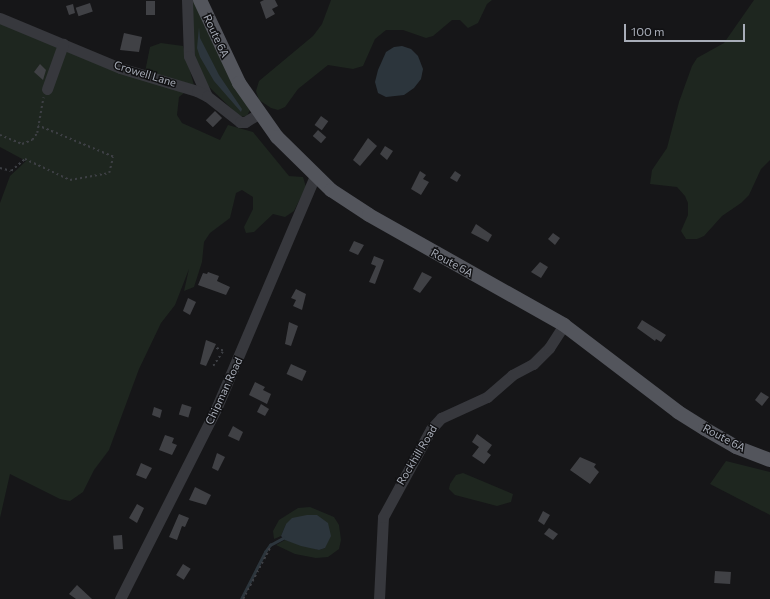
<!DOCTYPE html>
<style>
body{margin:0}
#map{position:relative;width:770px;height:599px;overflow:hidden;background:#161618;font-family:Commissioner,sans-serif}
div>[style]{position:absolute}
.green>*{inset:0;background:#1e261f}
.water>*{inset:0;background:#2c353c}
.stream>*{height:2.5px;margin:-1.25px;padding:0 1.25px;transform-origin:1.25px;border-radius:1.25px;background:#2c353c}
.building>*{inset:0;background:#404145;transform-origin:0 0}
.path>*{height:1.5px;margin-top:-0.75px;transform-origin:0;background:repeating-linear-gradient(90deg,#3d3f44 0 2px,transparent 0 5px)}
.minor>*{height:11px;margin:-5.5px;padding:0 5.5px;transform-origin:5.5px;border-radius:5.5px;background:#37383d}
.major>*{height:14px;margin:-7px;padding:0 7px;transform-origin:7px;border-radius:7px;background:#53555c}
span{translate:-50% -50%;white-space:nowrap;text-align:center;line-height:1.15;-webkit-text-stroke:3px #111113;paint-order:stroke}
.street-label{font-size:11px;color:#a8adb8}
.scale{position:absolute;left:624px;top:24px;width:121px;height:18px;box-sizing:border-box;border:2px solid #a8adb8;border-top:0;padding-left:5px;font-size:12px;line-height:14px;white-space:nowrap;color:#a8adb8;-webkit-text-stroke:3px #111113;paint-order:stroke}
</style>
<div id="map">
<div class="green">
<i style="clip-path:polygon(188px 0,196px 0,250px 110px,247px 116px,240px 117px,204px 82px,196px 66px)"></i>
<i style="clip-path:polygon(331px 0,492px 0,487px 4px,478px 23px,468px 28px,460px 20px,452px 20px,433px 36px,426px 38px,403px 30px,386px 30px,375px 39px,363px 66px,353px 69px,328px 65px,298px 89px,285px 107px,278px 110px,271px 108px,259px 100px,256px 91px,259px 81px,313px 36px,322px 24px)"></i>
<i style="clip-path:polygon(754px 0,770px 0,770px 160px,761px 169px,749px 195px,741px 203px,722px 216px,704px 236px,697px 239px,686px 239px,681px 231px,688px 215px,688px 203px,685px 196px,677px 187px,650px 184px,652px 170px,667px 148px,679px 102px,692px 66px,697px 58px,724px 43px)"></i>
<i style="clip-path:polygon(0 22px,184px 93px,179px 97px,177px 115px,182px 123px,220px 140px,228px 125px,253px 132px,289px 176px,303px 177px,306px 187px,294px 211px,285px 217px,273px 214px,254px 232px,246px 233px,244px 227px,253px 209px,253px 197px,242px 190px,236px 193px,230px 218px,210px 233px,204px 242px,202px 262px,194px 287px,184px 291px,189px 269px,175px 305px,161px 323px,139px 369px,109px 450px,94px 470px,83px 492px,70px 501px,60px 499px,10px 474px,0 518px,0 203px,10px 176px,26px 161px,0 147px)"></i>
<i style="clip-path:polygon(161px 43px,183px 46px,194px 85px,145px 72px,150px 47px)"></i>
<i style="clip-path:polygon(726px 461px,770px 472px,770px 515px,710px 484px)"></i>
<i style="clip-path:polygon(463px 473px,513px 494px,511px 502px,497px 506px,455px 495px,449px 489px,450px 484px,456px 475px)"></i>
<i style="clip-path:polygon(310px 507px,334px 517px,339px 525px,341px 540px,339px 549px,328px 557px,316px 558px,295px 554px,276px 545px,285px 540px,319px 550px,325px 548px,286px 524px,281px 536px,274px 539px,273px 531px,279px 520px,298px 508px)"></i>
</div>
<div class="water">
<i style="clip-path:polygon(199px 27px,200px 38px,219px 75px,242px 109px,241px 112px,214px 81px,200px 57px,197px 48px)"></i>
<i style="clip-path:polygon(402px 46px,411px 49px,418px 56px,423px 69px,421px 79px,414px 88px,404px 95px,386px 97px,378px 93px,375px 82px,378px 70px,386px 52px,394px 47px)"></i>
<i style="clip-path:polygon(307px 515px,317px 515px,328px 523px,331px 536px,325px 548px,319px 550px,301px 546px,285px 540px,281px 536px,286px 524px,292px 518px)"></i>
</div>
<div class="stream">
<i style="left:241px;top:599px;width:53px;rotate:-62.9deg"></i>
<i style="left:265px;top:552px;width:9px;rotate:-54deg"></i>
<i style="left:270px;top:545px;width:15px;rotate:-28deg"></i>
</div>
<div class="building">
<i style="clip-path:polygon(264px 0,275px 0,278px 6px,272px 9px,275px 14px,266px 19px,260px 2px)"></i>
<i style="left:155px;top:1px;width:14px;height:9px;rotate:90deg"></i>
<i style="left:90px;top:3px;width:9px;height:15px;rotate:72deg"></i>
<i style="clip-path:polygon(73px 4px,75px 13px,69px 15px,66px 6px)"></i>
<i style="clip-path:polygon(124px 33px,142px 37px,139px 52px,120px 50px)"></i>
<i style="clip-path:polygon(40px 64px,46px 70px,43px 80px,34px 72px)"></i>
<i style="left:215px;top:111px;width:10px;height:13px;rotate:45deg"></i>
<i style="left:321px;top:116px;width:9px;height:11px;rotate:36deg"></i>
<i style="left:318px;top:130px;width:11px;height:8px;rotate:41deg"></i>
<i style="clip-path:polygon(368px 138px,377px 146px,360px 166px,353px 160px)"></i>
<i style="clip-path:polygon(385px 146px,393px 151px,387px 160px,380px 154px)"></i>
<i style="clip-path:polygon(420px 171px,426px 175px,423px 179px,429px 182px,421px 195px,411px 189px)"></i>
<i style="clip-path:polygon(455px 171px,461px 175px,457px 182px,450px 178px)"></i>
<i style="clip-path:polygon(476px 224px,492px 235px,488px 242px,471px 233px)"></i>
<i style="clip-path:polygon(553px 233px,560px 238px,555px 245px,548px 239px)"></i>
<i style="clip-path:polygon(354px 241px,364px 245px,358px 255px,349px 251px)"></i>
<i style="clip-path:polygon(374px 256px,384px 260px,375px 284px,369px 282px,376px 266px,371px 264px)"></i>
<i style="clip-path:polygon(540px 262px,548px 267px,541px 278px,531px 272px)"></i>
<i style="clip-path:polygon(208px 272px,219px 276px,217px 281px,230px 287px,226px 295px,198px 285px,203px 273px,207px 274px)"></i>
<i style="clip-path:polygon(422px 272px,432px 277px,420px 293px,413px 289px)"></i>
<i style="clip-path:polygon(296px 289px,306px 294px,302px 310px,293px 306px,296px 300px,291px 298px)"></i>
<i style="clip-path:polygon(188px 298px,196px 302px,190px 315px,183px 311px)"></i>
<i style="clip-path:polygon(642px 320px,666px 335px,661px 342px,656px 339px,655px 341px,637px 328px)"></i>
<i style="clip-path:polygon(289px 322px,298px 326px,291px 346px,285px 344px)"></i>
<i style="clip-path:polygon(206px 340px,216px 344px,206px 366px,200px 364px)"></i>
<i style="left:291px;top:364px;width:17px;height:11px;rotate:24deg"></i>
<i style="clip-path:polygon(255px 382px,265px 387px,263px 390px,271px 394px,267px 404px,249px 395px)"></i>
<i style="clip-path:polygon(761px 392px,769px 397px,762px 406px,755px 400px)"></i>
<i style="left:182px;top:404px;width:10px;height:11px;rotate:17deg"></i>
<i style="clip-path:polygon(261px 404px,269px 409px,265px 416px,257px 412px)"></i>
<i style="clip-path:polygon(154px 407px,162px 410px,160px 418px,152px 415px)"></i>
<i style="clip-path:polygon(233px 426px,243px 432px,239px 441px,228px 436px)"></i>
<i style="clip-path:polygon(477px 434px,492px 445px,487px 452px,491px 455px,484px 464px,472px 456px,479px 447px,472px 442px)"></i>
<i style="clip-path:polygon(165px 435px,174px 438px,172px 443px,177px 445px,172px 455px,159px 450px)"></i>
<i style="clip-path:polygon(217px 453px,225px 457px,218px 471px,212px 468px)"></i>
<i style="clip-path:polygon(580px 457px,596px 464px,594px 467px,599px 472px,590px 484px,570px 470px)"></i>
<i style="clip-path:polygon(141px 463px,152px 468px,146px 479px,136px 475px)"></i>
<i style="clip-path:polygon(195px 487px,211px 495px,206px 505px,189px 500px)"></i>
<i style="clip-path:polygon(137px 504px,144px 508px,137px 523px,129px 518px)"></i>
<i style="clip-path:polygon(543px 511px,550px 515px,544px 525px,538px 521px)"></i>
<i style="clip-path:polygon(179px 514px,189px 518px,185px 527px,182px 526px,177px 540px,169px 537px)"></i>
<i style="clip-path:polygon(549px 528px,558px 534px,553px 540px,544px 534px)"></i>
<i style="left:122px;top:535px;width:14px;height:9px;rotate:86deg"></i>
<i style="left:183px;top:564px;width:9px;height:13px;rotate:32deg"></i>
<i style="left:715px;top:571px;width:16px;height:12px;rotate:4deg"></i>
<i style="clip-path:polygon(77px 585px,92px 599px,76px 599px,69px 594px)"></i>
</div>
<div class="path">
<i style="left:0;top:135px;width:24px;rotate:22deg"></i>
<i style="left:22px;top:144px;width:11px;rotate:-22deg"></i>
<i style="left:32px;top:140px;width:9px;rotate:-54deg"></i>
<i style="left:37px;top:133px;width:36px;rotate:-80deg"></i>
<i style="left:0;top:168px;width:11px;rotate:15deg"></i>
<i style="left:11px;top:171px;width:18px;rotate:-41deg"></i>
<i style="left:25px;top:159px;width:50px;rotate:25deg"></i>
<i style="left:70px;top:180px;width:40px;rotate:-10deg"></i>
<i style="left:109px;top:173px;width:16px;rotate:-76deg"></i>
<i style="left:113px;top:157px;width:81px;rotate:-157.5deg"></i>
<i style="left:213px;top:366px;width:18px;rotate:-56deg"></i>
<i style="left:223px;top:351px;width:9px;rotate:-159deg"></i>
<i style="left:243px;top:599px;width:60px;rotate:-62.2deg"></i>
</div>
<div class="minor">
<i style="left:187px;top:0;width:56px;rotate:88deg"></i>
<i style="left:189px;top:56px;width:44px;rotate:65.8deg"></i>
<i style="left:0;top:18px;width:130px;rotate:22.6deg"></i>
<i style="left:120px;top:68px;width:80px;rotate:16.6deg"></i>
<i style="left:197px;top:91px;width:11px;rotate:27deg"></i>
<i style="left:207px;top:96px;width:42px;rotate:38.2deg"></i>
<i style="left:240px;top:122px;width:5px"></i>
<i style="left:245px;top:122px;width:17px;rotate:-31deg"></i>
<i style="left:47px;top:89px;width:48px;rotate:-70.4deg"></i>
<i style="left:120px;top:599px;width:213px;rotate:-63.2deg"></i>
<i style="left:216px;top:409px;width:253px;rotate:-67deg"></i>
<i style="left:379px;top:599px;width:82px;rotate:-87.2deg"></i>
<i style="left:383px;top:517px;width:100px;rotate:-61.4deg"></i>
<i style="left:431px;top:429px;width:15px;rotate:-48deg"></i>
<i style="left:441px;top:418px;width:51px;rotate:-24.5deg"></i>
<i style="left:487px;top:397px;width:33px;rotate:-41deg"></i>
<i style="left:512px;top:375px;width:24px;rotate:-28deg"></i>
<i style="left:533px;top:364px;width:23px;rotate:-45deg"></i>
<i style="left:549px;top:348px;width:27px;rotate:-57deg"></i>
</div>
<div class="major">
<i style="left:200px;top:0;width:92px;rotate:64.8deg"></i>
<i style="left:239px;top:83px;width:66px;rotate:54.9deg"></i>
<i style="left:277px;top:137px;width:76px;rotate:44.5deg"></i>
<i style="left:331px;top:190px;width:45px;rotate:33.3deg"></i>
<i style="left:369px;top:215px;width:224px;rotate:29.4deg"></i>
<i style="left:564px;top:325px;width:143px;rotate:37.3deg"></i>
<i style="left:678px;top:412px;width:32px;rotate:32deg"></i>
<i style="left:705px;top:429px;width:36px;rotate:30deg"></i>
<i style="left:736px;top:447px;width:36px;rotate:21deg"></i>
</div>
<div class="street-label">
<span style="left:216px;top:36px;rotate:65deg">Route 6A</span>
<span style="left:145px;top:74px;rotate:17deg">Crowell Lane</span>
<span style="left:452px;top:263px;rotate:29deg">Route 6A</span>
<span style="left:224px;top:391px;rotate:-65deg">Chipman Road</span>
<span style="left:724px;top:438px;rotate:28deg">Route 6A</span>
<span style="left:417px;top:455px;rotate:-59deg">Rockhill Road</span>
</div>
<div class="scale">100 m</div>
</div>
